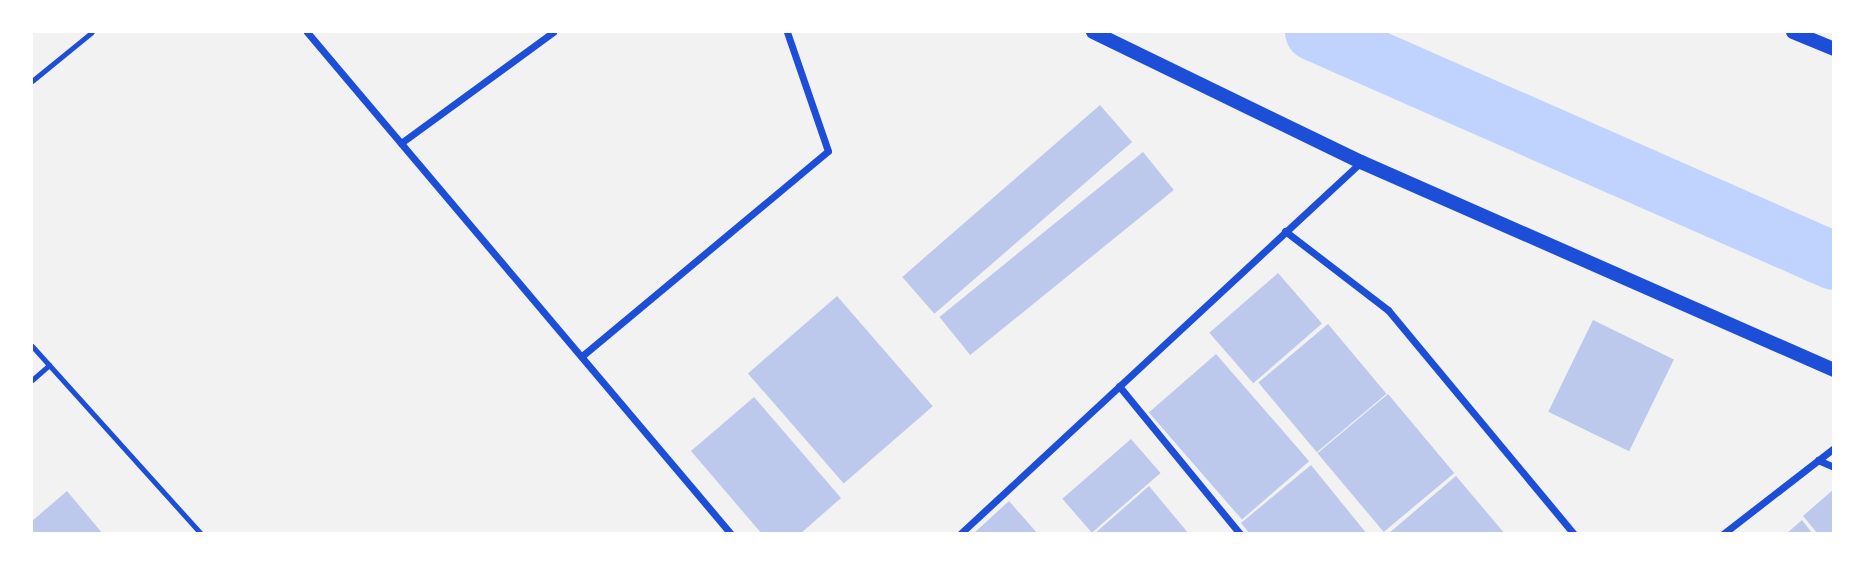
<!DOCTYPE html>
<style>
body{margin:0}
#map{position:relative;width:1865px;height:565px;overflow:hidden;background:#f2f2f2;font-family:Rubik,sans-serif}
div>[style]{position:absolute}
.canal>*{height:58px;margin:-29px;padding:0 29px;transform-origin:29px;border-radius:29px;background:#bfd3fe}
.building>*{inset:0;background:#bdc9ec;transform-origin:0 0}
.service>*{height:5px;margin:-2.5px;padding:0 2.5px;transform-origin:2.5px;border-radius:2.5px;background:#1d4ed8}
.minor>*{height:7px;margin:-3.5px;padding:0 3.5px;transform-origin:3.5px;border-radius:3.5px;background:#1d4ed8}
.secondary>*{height:14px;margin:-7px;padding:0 7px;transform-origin:7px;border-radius:7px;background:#1d4ed8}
span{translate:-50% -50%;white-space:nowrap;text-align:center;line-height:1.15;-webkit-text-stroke:6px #fff;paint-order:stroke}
.frame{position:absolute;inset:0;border:33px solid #fff;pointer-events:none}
</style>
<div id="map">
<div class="canal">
<i style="left:1314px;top:32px;width:568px;rotate:23.77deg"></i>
</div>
<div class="building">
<i style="left:1100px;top:105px;width:49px;height:262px;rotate:49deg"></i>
<i style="left:1143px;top:152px;width:49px;height:262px;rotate:51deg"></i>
<i style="left:1278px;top:273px;width:67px;height:91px;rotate:49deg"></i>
<i style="left:837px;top:296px;width:146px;height:118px;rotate:49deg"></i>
<i style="left:1593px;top:320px;width:90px;height:102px;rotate:26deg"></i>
<i style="left:1328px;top:324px;width:91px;height:91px;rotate:50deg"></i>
<i style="left:1216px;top:354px;width:142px;height:89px;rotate:49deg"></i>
<i style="left:1388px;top:394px;width:103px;height:92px;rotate:50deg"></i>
<i style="clip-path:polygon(754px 397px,841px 498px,800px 534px,762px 534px,691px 451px)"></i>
<i style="left:1131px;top:439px;width:45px;height:91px;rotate:49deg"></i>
<i style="clip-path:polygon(1311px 465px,1367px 534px,1250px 534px,1241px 523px)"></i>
<i style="clip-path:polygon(1456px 476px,1505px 534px,1388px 534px)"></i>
<i style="clip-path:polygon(1149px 486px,1189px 534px,1094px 534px)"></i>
<i style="clip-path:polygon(1834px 489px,1834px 534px,1818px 534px,1803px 516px)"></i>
<i style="clip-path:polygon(67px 491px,103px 534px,32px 534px,32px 521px)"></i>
<i style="clip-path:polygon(1009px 501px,1038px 534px,973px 534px)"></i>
<i style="clip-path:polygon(1802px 520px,1813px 534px,1786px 534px)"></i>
</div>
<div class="service">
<i style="left:32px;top:81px;width:77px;rotate:-39.2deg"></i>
<i style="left:32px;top:346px;width:253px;rotate:48deg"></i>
<i style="left:32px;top:380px;width:23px;rotate:-41deg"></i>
</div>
<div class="minor">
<i style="left:307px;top:32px;width:657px;rotate:49.81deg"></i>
<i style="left:401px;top:143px;width:188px;rotate:-36.1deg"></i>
<i style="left:1285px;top:231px;width:130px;rotate:37.5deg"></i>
<i style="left:1388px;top:310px;width:291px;rotate:50.3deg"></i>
<i style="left:582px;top:356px;width:320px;rotate:-39.8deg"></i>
<i style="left:828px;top:151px;width:126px;rotate:-109deg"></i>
<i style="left:1119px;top:386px;width:191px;rotate:50.7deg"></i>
<i style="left:1818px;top:460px;width:17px;rotate:24deg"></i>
<i style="left:960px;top:534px;width:547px;rotate:-42.85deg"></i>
<i style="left:1723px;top:534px;width:140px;rotate:-37.8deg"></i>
</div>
<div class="secondary">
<i style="left:1093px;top:32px;width:298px;rotate:25.9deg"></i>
<i style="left:1361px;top:162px;width:517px;rotate:23.74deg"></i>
<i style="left:1793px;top:32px;width:44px;rotate:22.5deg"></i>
</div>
<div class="frame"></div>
</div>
